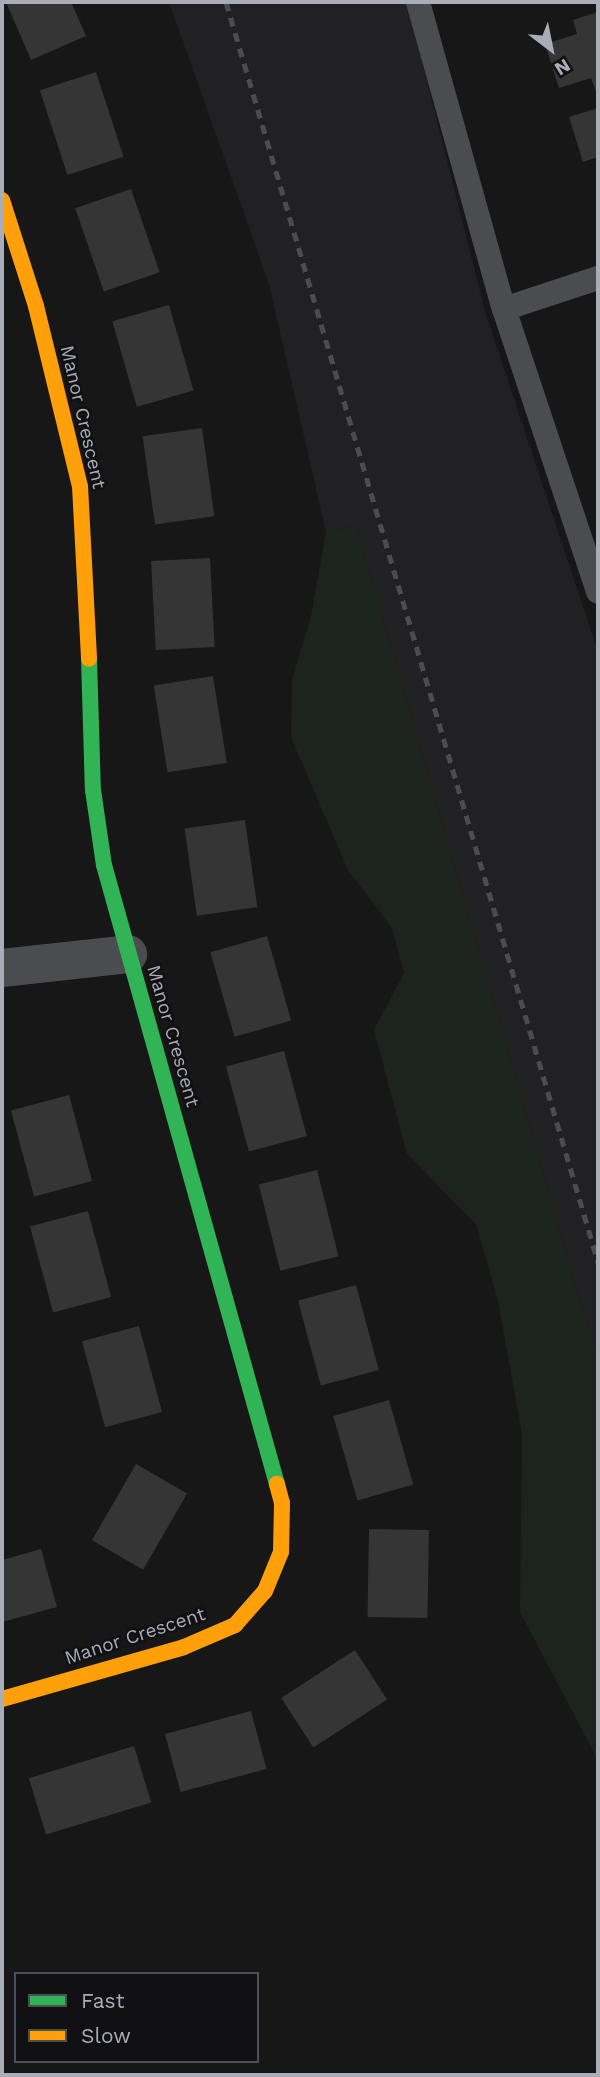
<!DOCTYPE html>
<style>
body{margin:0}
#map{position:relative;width:600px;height:2077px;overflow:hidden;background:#171717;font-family:"Work Sans",sans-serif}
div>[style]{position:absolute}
.built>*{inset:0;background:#212123}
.green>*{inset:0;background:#1d241e}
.building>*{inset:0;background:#353536;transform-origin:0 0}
.lane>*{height:24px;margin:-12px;padding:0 12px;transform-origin:12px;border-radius:12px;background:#4b4c50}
.street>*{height:38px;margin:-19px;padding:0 19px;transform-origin:19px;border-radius:19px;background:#4b4c50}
.fast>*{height:16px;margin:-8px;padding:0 8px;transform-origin:8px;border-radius:8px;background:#30b455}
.slow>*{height:16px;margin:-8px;padding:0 8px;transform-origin:8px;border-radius:8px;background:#ff9f0a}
.rail>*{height:5px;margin-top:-2.5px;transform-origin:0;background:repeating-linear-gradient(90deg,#4b4c4f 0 9px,transparent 0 16px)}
span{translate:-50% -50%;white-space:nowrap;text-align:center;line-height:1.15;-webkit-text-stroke:5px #111113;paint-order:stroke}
.street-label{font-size:19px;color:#a8adb8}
.frame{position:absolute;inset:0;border:4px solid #a8adb8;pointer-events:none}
.legend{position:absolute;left:14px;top:1972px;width:245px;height:91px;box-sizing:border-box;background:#111113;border:2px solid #4d4f55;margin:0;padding:9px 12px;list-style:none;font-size:21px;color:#a8adb8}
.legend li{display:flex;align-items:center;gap:14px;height:35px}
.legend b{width:35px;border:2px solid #4d4f55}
.north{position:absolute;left:516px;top:14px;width:70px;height:70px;-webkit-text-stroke:5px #111113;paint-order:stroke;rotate:148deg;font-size:19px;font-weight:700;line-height:28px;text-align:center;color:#a8adb8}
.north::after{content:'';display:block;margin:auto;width:24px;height:32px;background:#a8adb8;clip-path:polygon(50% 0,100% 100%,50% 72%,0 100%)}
</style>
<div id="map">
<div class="built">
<i style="clip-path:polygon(169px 2px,407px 2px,486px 315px,598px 652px,598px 1362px,356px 525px,326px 532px,269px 284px)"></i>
</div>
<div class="green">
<i style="clip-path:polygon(356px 525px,598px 1362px,598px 1760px,520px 1612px,522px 1434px,498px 1301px,476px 1224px,407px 1154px,374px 1030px,404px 973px,392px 928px,348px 870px,291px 737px,292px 680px,311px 616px,326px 532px)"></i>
</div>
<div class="building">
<i style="clip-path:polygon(6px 2px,71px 2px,86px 36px,31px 60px)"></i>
<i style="clip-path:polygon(598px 12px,598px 97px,591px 78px,559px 88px,545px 44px,577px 34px,573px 20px)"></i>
<i style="left:96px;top:72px;width:89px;height:59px;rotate:72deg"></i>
<i style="clip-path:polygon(598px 108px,598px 157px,583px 162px,569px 117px)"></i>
<i style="left:131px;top:189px;width:88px;height:59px;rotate:71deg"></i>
<i style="left:169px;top:305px;width:89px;height:59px;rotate:74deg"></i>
<i style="left:202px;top:428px;width:89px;height:60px;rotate:82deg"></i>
<i style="left:210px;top:558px;width:89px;height:59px;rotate:87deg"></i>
<i style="left:213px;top:676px;width:88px;height:60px;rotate:81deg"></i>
<i style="left:245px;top:820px;width:88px;height:61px;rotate:82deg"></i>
<i style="left:267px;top:936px;width:88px;height:59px;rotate:74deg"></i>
<i style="left:284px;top:1051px;width:88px;height:60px;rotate:75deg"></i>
<i style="left:69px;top:1095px;width:89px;height:60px;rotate:75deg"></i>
<i style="left:317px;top:1170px;width:89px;height:60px;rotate:76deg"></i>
<i style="left:88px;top:1211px;width:89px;height:60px;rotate:75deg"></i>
<i style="left:356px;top:1285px;width:88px;height:60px;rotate:75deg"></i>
<i style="left:139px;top:1326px;width:89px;height:59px;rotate:75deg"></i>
<i style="left:389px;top:1400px;width:88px;height:58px;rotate:74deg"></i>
<i style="left:136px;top:1464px;width:59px;height:88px;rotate:30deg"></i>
<i style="left:369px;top:1529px;width:60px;height:88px;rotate:1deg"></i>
<i style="clip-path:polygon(41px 1549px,57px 1607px,2px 1622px,2px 1560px)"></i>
<i style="left:355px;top:1650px;width:59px;height:88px;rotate:57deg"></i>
<i style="left:251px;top:1711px;width:60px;height:89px;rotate:75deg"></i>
<i style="left:134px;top:1746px;width:59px;height:110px;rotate:73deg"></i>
</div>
<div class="lane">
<i style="left:418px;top:2px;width:319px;rotate:74.4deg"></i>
<i style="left:504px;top:309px;width:298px;rotate:71.6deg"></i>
<i style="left:504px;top:309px;width:99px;rotate:-18.3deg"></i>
</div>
<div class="street">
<i style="left:2px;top:968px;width:127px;rotate:-6.3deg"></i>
</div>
<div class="fast">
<i style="left:89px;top:659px;width:131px;rotate:88.3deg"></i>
<i style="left:93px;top:790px;width:76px;rotate:81.7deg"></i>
<i style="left:104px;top:865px;width:643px;rotate:74.39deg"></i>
</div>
<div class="slow">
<i style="left:2px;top:200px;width:111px;rotate:72.2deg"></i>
<i style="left:36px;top:306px;width:185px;rotate:76.3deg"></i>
<i style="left:80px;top:486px;width:173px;rotate:87deg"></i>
<i style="left:2px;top:1699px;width:189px;rotate:-15.9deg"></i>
<i style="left:184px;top:1647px;width:56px;rotate:-23.3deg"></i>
<i style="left:235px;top:1625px;width:45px;rotate:-48.6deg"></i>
<i style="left:265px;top:1591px;width:42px;rotate:-67.7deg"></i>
<i style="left:281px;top:1552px;width:49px;rotate:-88.8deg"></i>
<i style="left:282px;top:1503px;width:20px;rotate:-105deg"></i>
</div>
<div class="rail">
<i style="left:226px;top:2px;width:1314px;rotate:73.55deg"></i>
</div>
<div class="street-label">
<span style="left:83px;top:417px;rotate:77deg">Manor Crescent</span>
<span style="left:173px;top:1036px;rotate:74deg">Manor Crescent</span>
<span style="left:135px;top:1636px;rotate:-18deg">Manor Crescent</span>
</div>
<div class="frame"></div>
<ul class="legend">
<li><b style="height:9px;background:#30b455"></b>Fast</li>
<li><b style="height:9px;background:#ff9f0a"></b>Slow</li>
</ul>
<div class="north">N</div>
</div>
